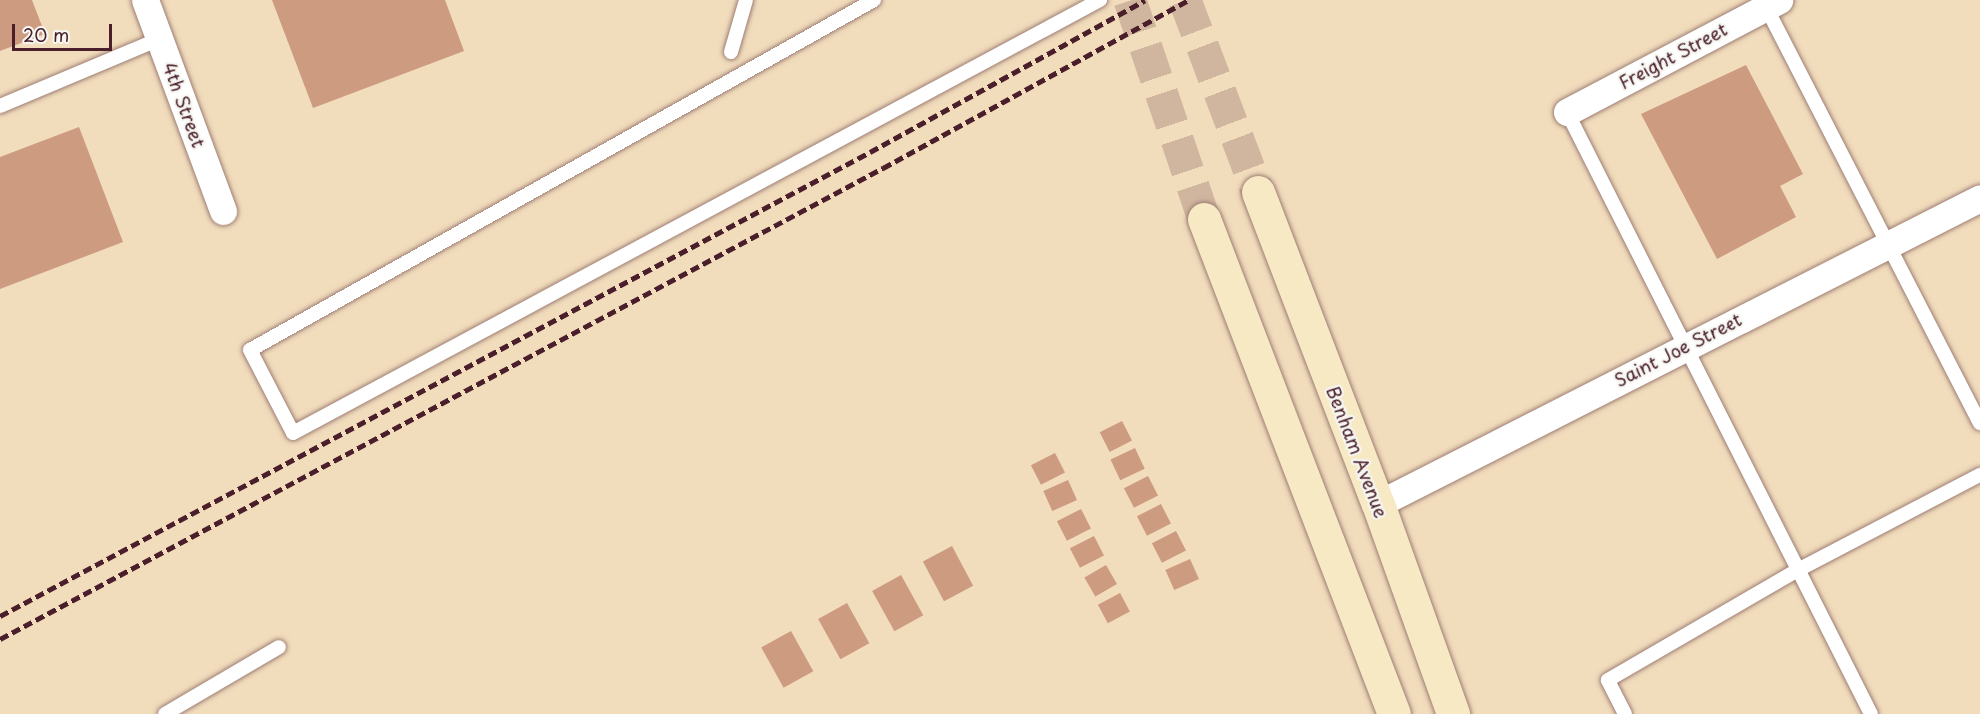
<!DOCTYPE html>
<style>
body{margin:0}
#map{position:relative;width:1980px;height:714px;overflow:hidden;background:#f1dcbc;font-family:"Playpen Sans",sans-serif}
div>[style]{position:absolute}
.building>*{inset:0;background:#cd9b80;transform-origin:0 0}
.secondary-tunnel>*{height:33px;margin-top:-16.5px;transform-origin:0;background:repeating-linear-gradient(90deg,#d0b69f 0 33px,transparent 0 49px)}
.roads{filter:drop-shadow(0 0 2px #9e7e74) drop-shadow(0 0 2px #9e7e74)}
.service>*{height:14px;margin:-7px;padding:0 7px;transform-origin:7px;border-radius:7px;background:#fff}
.minor>*{height:27px;margin:-13.5px;padding:0 13.5px;transform-origin:13.5px;border-radius:13.5px;background:#fff}
.secondary>*{height:33px;margin:-16.5px;padding:0 16.5px;transform-origin:16.5px;border-radius:16.5px;background:#f6e9c3}
.rail>*{height:4.5px;margin-top:-2.25px;transform-origin:0;background:repeating-linear-gradient(90deg,#4a1f2b 0 9px,transparent 0 13.5px)}
span{translate:-50% -50%;white-space:nowrap;text-align:center;line-height:1.15;-webkit-text-stroke:4.5px #f6f6f2;paint-order:stroke}
.street-label{font-size:18px;color:#4a1f2b}
.scale{position:absolute;left:12px;top:24px;width:100px;height:27px;box-sizing:border-box;border:3px solid #4a1f2b;border-top:0;padding-left:8px;font-size:18px;line-height:21px;white-space:nowrap;color:#4a1f2b;-webkit-text-stroke:4px #f6f6f2;paint-order:stroke}
</style>
<div id="map">
<div class="building">
<i style="clip-path:polygon(0 0,32px 0,45px 34px,0 51px)"></i>
<i style="clip-path:polygon(272px 0,445px 0,464px 51px,313px 108px)"></i>
<i style="clip-path:polygon(1746px 65px,1803px 174px,1780px 186px,1796px 217px,1717px 259px,1641px 114px)"></i>
<i style="clip-path:polygon(79px 127px,123px 242px,0 289px,0 157px)"></i>
<i style="left:1122px;top:421px;width:22px;height:25px;rotate:63deg"></i>
<i style="left:1135px;top:448px;width:23px;height:27px;rotate:65deg"></i>
<i style="left:1055px;top:453px;width:22px;height:27px;rotate:63deg"></i>
<i style="left:1148px;top:476px;width:22px;height:27px;rotate:63deg"></i>
<i style="left:1068px;top:480px;width:22px;height:27px;rotate:66deg"></i>
<i style="left:1161px;top:504px;width:22px;height:27px;rotate:63deg"></i>
<i style="left:1081px;top:509px;width:22px;height:27px;rotate:63deg"></i>
<i style="left:1176px;top:531px;width:22px;height:27px;rotate:63deg"></i>
<i style="left:1094px;top:536px;width:22px;height:27px;rotate:63deg"></i>
<i style="left:952px;top:546px;width:45px;height:33px;rotate:62deg"></i>
<i style="left:1190px;top:559px;width:22px;height:27px;rotate:66deg"></i>
<i style="left:1106px;top:565px;width:22px;height:25px;rotate:60deg"></i>
<i style="left:901px;top:575px;width:46px;height:33px;rotate:61deg"></i>
<i style="left:1120px;top:593px;width:21px;height:25px;rotate:62deg"></i>
<i style="left:847px;top:603px;width:46px;height:33px;rotate:61deg"></i>
<i style="left:791px;top:631px;width:46px;height:34px;rotate:61deg"></i>
</div>
<div class="secondary-tunnel">
<i style="left:1130px;top:0;width:231px;rotate:71.3deg"></i>
<i style="left:1185px;top:0;width:205px;rotate:69.2deg"></i>
</div>
<div class="roads">
<div class="service">
<i style="left:874px;top:0;width:715px;rotate:150.71deg"></i>
<i style="left:250px;top:350px;width:93px;rotate:62.6deg"></i>
<i style="left:293px;top:433px;width:916px;rotate:-28.22deg"></i>
<i style="left:1766px;top:7px;width:468px;rotate:62.8deg"></i>
<i style="left:731px;top:52px;width:54px;rotate:-73.9deg"></i>
<i style="left:0;top:106px;width:173px;rotate:-22.8deg"></i>
<i style="left:1567px;top:112px;width:674px;rotate:63.21deg"></i>
<i style="left:165px;top:714px;width:132px;rotate:-30.4deg"></i>
<i style="left:1625px;top:714px;width:38px;rotate:-117deg"></i>
<i style="left:1608px;top:680px;width:217px;rotate:-30.1deg"></i>
<i style="left:1796px;top:571px;width:208px;rotate:-27.6deg"></i>
</div>
<div class="minor">
<i style="left:145px;top:0;width:225px;rotate:69.7deg"></i>
<i style="left:1567px;top:112px;width:240px;rotate:-27.8deg"></i>
<i style="left:1378px;top:504px;width:675px;rotate:-26.94deg"></i>
</div>
<div class="secondary">
<i style="left:1258px;top:192px;width:334px;rotate:69deg"></i>
<i style="left:1378px;top:504px;width:223px;rotate:70.3deg"></i>
<i style="left:1204px;top:219px;width:530px;rotate:69deg"></i>
</div>
</div>
<div class="rail">
<i style="left:0;top:616px;width:986px;rotate:-28.07deg"></i>
<i style="left:870px;top:152px;width:314px;rotate:-28.9deg"></i>
<i style="left:0;top:639px;width:1001px;rotate:-28.08deg"></i>
<i style="left:883px;top:168px;width:348px;rotate:-28.8deg"></i>
</div>
<div class="street-label">
<span style="left:1673px;top:56px;rotate:-28deg">Freight Street</span>
<span style="left:184px;top:105px;rotate:70deg">4th Street</span>
<span style="left:1678px;top:350px;rotate:-27deg">Saint Joe Street</span>
<span style="left:1357px;top:452px;rotate:69deg">Benham Avenue</span>
</div>
<div class="scale">20 m</div>
</div>
